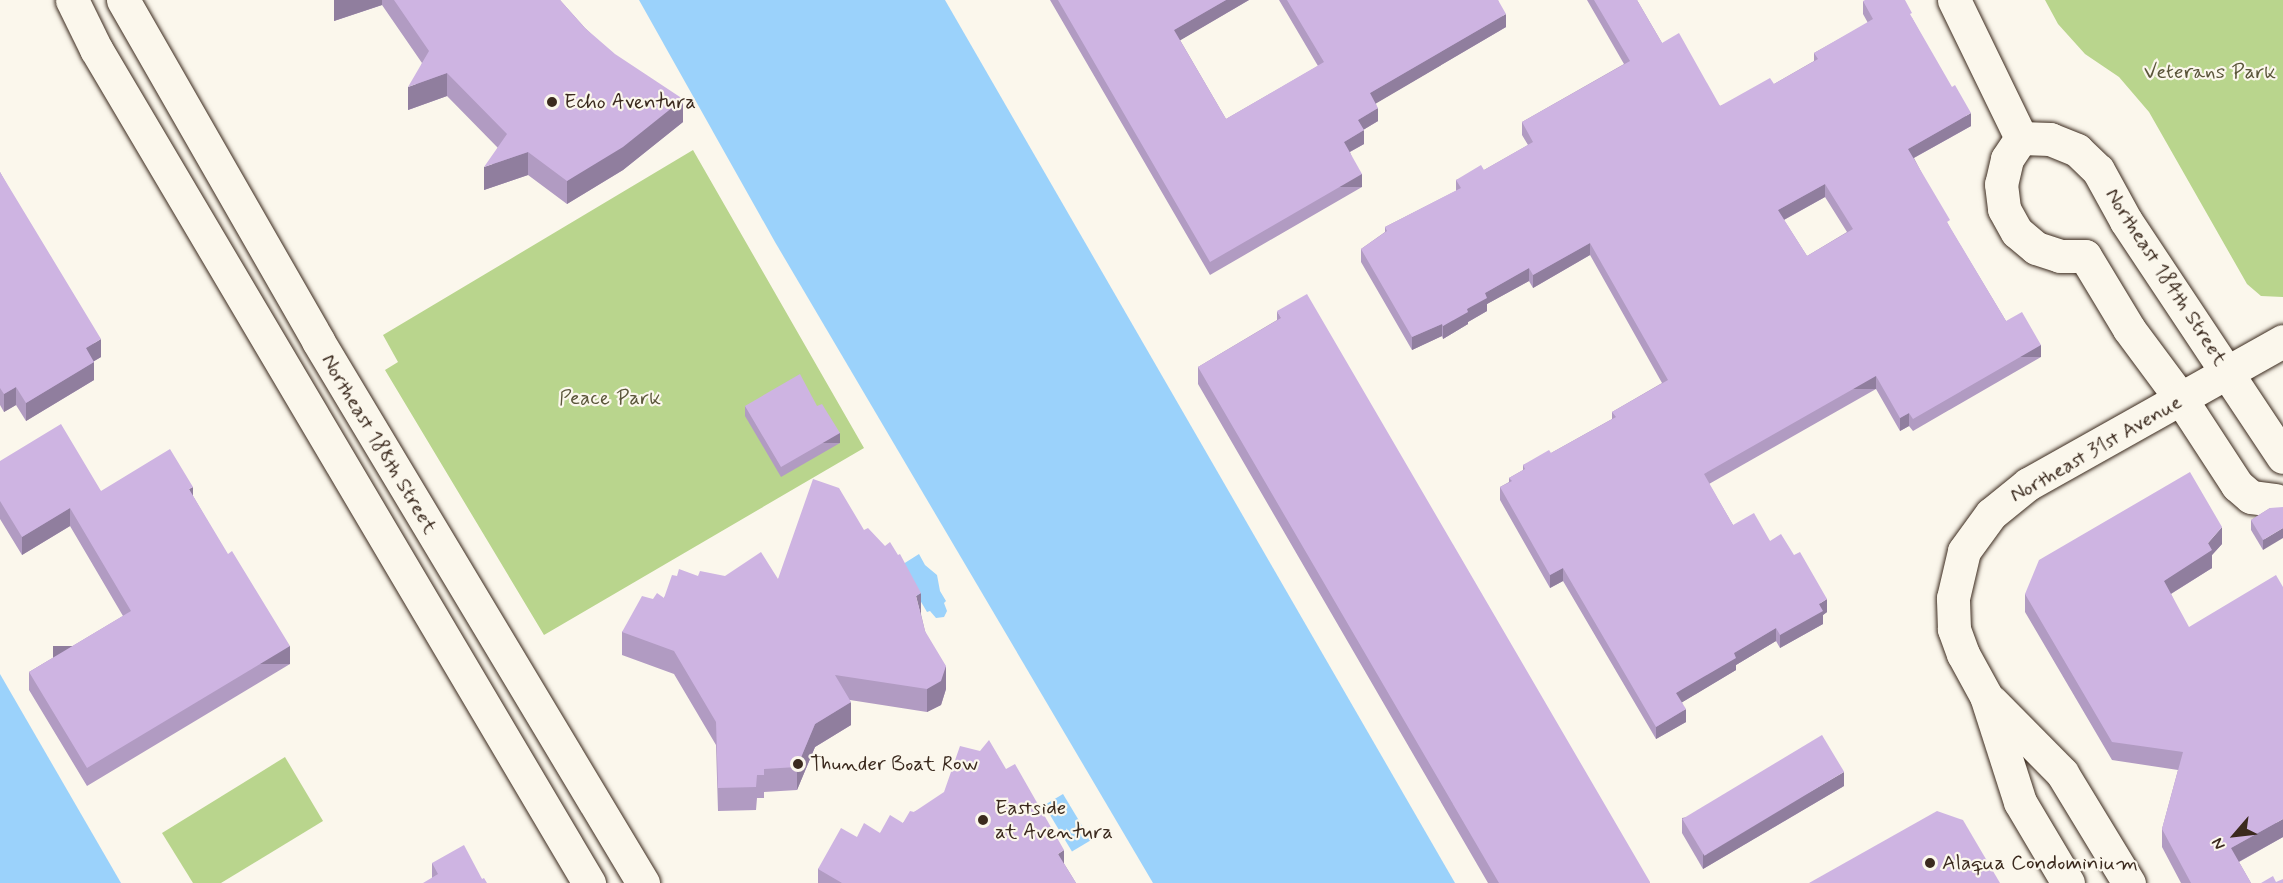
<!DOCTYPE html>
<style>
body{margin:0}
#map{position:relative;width:2283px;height:883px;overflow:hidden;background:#fbf7ec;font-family:Mynerve,sans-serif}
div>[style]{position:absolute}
.green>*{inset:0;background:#b9d58d}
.water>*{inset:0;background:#9bd2fb;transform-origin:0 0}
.roads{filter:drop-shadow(0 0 2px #3b2a1e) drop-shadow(0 0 2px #3b2a1e)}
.minor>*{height:33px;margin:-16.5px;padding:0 16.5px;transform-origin:16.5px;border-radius:16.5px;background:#fbf7ec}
.wall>*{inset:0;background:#b19bc2}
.shaded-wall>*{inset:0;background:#907e9e;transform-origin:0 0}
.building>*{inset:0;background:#ceb4e2;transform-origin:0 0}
.dots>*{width:16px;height:16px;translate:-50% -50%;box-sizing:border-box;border:3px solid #fbf7ec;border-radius:50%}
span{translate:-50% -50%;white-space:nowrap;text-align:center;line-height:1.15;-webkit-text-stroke:4.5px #fbf7ec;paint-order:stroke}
.park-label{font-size:21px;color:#5a553a}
.poi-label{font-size:21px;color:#3b2a1e}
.left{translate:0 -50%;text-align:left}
.street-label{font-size:21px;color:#3b2a1e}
.north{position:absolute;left:2205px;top:805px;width:60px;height:60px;-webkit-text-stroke:4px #fbf7ec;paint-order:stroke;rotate:242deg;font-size:16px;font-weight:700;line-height:24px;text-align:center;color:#3b2a1e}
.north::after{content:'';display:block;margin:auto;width:21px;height:27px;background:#3b2a1e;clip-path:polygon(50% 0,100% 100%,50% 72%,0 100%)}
</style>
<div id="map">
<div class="green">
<i style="clip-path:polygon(2045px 0,2283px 0,2283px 297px,2261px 296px,2247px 284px,2149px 112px,2119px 77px,2085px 54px,2058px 24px)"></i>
<i style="clip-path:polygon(693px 150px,864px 448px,544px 635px,385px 370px,398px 362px,383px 335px)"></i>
<i style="clip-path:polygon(285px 757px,323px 821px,221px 883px,193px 883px,162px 833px)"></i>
</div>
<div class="water">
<i style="clip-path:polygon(639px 0,945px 0,1455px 883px,1153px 883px,775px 242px)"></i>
<i style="clip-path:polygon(919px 554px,925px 565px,937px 575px,940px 591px,946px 601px,944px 603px,947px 611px,944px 617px,936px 618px,930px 611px,927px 612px,900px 566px)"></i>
<i style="clip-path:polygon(0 674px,121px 883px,0 883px)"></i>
<i style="left:1063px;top:794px;width:54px;height:22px;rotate:59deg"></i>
</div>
<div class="roads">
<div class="minor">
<i style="left:72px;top:0;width:55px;rotate:63.9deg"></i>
<i style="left:96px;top:49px;width:969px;rotate:59.41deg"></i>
<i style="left:123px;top:0;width:393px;rotate:60.2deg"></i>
<i style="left:318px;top:341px;width:632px;rotate:59.05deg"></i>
<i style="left:1954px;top:0;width:153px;rotate:64.1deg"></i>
<i style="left:2021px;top:138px;width:25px;rotate:124deg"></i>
<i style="left:2007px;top:159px;width:26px;rotate:103deg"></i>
<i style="left:2001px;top:184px;width:25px;rotate:83deg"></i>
<i style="left:2004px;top:209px;width:26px;rotate:61deg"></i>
<i style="left:2017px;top:232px;width:25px;rotate:40deg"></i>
<i style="left:2036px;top:248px;width:25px;rotate:18deg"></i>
<i style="left:2060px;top:256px;width:25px"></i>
<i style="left:2085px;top:256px;width:85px;rotate:58.9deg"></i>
<i style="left:2129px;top:329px;width:87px;rotate:53.4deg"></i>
<i style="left:2181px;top:399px;width:103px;rotate:56.9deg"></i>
<i style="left:2237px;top:485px;width:18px;rotate:41deg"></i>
<i style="left:2251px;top:497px;width:25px;rotate:7deg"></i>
<i style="left:2021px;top:138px;width:29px;rotate:2deg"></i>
<i style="left:2050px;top:139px;width:29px;rotate:22deg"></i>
<i style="left:2077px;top:150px;width:29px;rotate:44deg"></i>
<i style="left:2098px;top:170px;width:58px;rotate:61.2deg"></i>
<i style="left:2126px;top:221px;width:283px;rotate:56.4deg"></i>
<i style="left:1992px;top:702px;width:100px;rotate:45.4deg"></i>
<i style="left:2062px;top:773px;width:129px;rotate:58.7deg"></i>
<i style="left:2068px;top:883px;width:94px;rotate:-120.7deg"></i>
<i style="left:2020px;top:802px;width:111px;rotate:-107.8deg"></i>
<i style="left:1986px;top:696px;width:48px;rotate:-118.7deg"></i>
<i style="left:1963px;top:654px;width:27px;rotate:-110deg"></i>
<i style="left:1954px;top:629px;width:31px;rotate:-92deg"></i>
<i style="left:1953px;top:598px;width:48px;rotate:-76.8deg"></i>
<i style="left:1964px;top:551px;width:46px;rotate:-53.9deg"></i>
<i style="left:1991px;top:514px;width:48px;rotate:-39deg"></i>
<i style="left:2028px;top:484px;width:292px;rotate:-29.3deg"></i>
</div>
</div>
<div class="wall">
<i style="clip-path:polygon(334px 0,560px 0,585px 28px,683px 122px,623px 170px,567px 204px,528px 175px,484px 190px,498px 148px,447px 96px,408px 110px,422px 63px,382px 5px,334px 21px)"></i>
<i style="clip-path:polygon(1050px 0,1249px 0,1180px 40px,1226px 119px,1318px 66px,1279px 0,1498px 0,1506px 27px,1376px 103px,1378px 121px,1363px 130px,1364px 144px,1350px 152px,1362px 187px,1210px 275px)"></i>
<i style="clip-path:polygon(evenodd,1587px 0,1637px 0,1662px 43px,1720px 106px,1774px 84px,1814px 61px,1814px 53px,1868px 23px,1863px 14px,1863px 1px,1912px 18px,1971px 126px,1914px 158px,1950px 228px,2006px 321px,2041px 357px,1913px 431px,1909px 426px,1900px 431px,1876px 389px,1709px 484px,1733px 525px,1770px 541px,1827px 612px,1823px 615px,1823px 624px,1780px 648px,1776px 641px,1736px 665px,1736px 670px,1682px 702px,1686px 722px,1656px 739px,1563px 581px,1550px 588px,1500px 500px,1500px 487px,1509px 482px,1509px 478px,1523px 470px,1523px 465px,1551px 453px,1612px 419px,1612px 412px,1662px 383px,1590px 255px,1533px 288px,1529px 281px,1487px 304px,1487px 311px,1468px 322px,1468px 324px,1443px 339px,1442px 336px,1412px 350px,1361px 262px,1361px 249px,1385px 232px,1385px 227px,1456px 191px,1456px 180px,1484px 170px,1528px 145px,1522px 135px,1522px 122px,1624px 64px,1587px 0,1825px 197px,1847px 232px,1807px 256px,1784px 220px,1825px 197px)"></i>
<i style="clip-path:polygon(0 172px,101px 357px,94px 361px,94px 380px,26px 421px,16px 405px,4px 412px,0 405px)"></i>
<i style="clip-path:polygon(1277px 311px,1650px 883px,1488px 883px,1198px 384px,1198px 367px,1277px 320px)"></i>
<i style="clip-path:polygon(745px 406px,840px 443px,781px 477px,745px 416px)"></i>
<i style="clip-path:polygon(0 461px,101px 491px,193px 496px,290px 664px,87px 786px,29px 690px,29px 672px,123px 616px,70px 526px,22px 555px,0 519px)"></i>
<i style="clip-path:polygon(2270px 508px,2263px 550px,2251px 530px,2251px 520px)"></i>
<i style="clip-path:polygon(864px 530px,921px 614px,925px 631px,946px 689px,941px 705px,927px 712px,850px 700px,851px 725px,815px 747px,797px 790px,764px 792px,764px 798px,757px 798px,756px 810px,718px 811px,716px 745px,674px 674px,622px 655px,622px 632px,653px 599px,664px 598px,677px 576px,725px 576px,778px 579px)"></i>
<i style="clip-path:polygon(2222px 544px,2212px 555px,2212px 568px,2171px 594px,2283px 837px,2239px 862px,2251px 883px,2181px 883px,2162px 847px,2162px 829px,2178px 770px,2112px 760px,2025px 612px,2025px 594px)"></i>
<i style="clip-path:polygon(1006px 769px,1076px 883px,818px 883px,818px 869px,857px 837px,880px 833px,903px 823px,914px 812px)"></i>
<i style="clip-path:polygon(1844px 786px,1703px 869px,1682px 833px,1682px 818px)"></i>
<i style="clip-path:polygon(432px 863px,482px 879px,432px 878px)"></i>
</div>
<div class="shaded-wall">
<i style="clip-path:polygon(334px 0,382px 0,382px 5px,334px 21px)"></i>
<i style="clip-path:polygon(1226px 0,1249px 0,1174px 44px,1174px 30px)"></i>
<i style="clip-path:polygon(1506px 14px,1506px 27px,1370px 107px,1370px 93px)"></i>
<i style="clip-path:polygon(447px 73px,447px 96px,408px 110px,408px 87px)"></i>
<i style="clip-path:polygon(683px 99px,683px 122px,623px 170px,567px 204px,567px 181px)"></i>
<i style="clip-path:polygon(1378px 108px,1378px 121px,1358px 133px,1358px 120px)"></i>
<i style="clip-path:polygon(1971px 113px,1971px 126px,1908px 161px,1908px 149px)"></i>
<i style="clip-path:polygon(1364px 130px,1364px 144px,1344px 155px,1344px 142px)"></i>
<i style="clip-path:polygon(528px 152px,528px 175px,484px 190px,484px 167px)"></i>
<i style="left:1362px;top:174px;width:13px;height:176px;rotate:90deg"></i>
<i style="clip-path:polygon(1825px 184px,1825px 197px,1778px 223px,1778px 210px)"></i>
<i style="clip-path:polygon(1590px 243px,1590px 255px,1533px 288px,1533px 275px)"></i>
<i style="clip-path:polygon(1529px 268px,1529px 281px,1487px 304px,1487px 311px,1468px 322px,1468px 324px,1443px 339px,1443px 326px,1467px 309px,1485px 293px)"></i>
<i style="clip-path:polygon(1442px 324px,1442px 336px,1412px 350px,1412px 337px)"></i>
<i style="clip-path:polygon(101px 339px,101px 357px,86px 366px,86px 348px)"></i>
<i style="left:2041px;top:345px;width:12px;height:148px;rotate:90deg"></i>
<i style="clip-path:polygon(94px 362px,94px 380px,26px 421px,26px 403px)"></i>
<i style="left:1876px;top:376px;width:13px;height:198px;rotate:90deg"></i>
<i style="clip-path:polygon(16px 387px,16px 405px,4px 412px,4px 394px)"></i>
<i style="clip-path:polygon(1909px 413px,1909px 426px,1900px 431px,1900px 418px)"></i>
<i style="left:840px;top:433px;width:10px;height:68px;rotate:90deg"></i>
<i style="clip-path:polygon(193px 487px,193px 505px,189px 489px)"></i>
<i style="clip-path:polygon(70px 508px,70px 526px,22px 555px,22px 537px)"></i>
<i style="clip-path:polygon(2222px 527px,2222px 544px,2212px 555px,2212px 568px,2164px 598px,2164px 581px,2208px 543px)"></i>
<i style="clip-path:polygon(2283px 528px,2283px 538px,2263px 550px,2263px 540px)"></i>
<i style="clip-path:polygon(1563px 568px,1563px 581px,1550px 588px,1550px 575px)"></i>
<i style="clip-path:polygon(921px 593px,921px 616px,916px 596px)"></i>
<i style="clip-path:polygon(1827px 599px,1827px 612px,1823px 615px,1823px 624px,1780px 648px,1780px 635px,1819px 604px)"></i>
<i style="clip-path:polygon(1776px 628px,1776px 641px,1736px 665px,1736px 670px,1676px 706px,1676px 693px,1734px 653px)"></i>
<i style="left:290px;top:646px;width:18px;height:237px;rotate:90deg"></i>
<i style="clip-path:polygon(946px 666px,946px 689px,941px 705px,927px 712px,927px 689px)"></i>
<i style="clip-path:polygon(851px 702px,851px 725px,815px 747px,797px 790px,797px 767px,815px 724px)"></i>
<i style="clip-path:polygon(1686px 709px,1686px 722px,1656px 739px,1656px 727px)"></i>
<i style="clip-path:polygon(1844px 772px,1844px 786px,1703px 869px,1703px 854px)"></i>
<i style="clip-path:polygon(2283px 819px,2283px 837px,2231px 866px,2231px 848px)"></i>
<i style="clip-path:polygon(1064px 850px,1064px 868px,1058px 854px)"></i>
</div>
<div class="building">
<i style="clip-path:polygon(394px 0,560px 0,585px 28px,615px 54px,683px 99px,623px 147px,567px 181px,528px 152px,484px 167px,507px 134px,447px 73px,408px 87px,429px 51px)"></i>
<i style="clip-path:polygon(1058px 0,1226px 0,1174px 30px,1226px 119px,1324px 62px,1287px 0,1498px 0,1506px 14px,1370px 93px,1378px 108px,1358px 120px,1364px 130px,1344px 142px,1362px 174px,1210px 262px)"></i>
<i style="clip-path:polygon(evenodd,1594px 0,1637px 0,1662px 43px,1679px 33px,1720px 106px,1770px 78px,1774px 84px,1818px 59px,1814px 53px,1873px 19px,1863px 1px,1865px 0,1905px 0,1912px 13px,1910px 14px,1952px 87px,1955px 85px,1971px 113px,1908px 149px,1950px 220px,1947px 222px,2006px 321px,2022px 312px,2041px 345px,1913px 419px,1909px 413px,1900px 418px,1876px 376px,1704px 474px,1733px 525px,1754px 513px,1770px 541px,1781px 534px,1794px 555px,1800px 552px,1827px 599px,1819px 604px,1823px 611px,1780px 635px,1776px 628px,1734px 653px,1736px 658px,1676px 693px,1686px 709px,1656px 727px,1563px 568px,1550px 575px,1500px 487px,1512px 481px,1509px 478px,1525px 469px,1523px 465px,1549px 450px,1551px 453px,1616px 417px,1612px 412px,1668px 380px,1590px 243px,1533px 275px,1529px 268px,1485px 293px,1487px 298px,1467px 309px,1468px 312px,1443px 326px,1442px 324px,1412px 337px,1361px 249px,1387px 231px,1385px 227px,1461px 188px,1456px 180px,1481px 165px,1484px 170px,1533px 142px,1522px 122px,1630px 61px,1594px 0,1825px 184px,1853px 229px,1807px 256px,1778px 210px,1825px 184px)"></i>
<i style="clip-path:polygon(0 172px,101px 339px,86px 348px,94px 362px,26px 403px,16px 387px,4px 394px,0 388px)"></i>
<i style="clip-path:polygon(1307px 294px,1650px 882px,1649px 883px,1499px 883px,1198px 367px,1281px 318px,1277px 311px)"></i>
<i style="clip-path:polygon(800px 374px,817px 406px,822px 404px,840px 433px,781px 467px,745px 406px)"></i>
<i style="clip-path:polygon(61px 424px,101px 491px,170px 449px,193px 487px,189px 489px,228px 554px,232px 551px,290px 646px,87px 768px,29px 672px,131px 611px,70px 508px,22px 537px,0 501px,0 461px)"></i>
<i style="clip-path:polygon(2190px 472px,2222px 527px,2208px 543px,2212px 550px,2164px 581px,2189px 627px,2276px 575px,2283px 587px,2283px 819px,2231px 848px,2251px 883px,2191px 883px,2162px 829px,2183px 752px,2112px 742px,2025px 594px,2039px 560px)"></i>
<i style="clip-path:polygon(813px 479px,839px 488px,864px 530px,868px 528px,885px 546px,890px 542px,898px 555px,900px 554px,921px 593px,916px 596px,925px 631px,946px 666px,941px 681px,927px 689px,835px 675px,851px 702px,815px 724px,797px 767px,764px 769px,764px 775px,757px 775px,756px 787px,718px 788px,716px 722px,674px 651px,622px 632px,642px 596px,653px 599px,657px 593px,664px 598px,672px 575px,677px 576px,679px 569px,698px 576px,700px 571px,725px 576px,761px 552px,778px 579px)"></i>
<i style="clip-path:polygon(2283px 507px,2283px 528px,2263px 540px,2251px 520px,2270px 508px)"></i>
<i style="left:1822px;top:735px;width:43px;height:163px;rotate:59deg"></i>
<i style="clip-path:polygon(989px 740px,1006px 769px,1015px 764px,1064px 850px,1058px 854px,1076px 883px,842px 883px,818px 869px,841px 828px,857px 837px,864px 823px,880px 833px,890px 815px,903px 823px,910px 811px,914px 812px,944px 792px,960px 746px,980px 751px)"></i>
<i style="clip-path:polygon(1937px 811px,1963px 820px,2000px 883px,1809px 883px)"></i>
<i style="clip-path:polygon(464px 845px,482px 879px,484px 878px,487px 883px,423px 883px,438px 874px,432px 863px)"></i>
<i style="clip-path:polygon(2273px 876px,2276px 882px,2283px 879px,2283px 883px,2261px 883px)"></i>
</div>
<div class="dots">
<i style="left:552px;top:102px;background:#3b2a1e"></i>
<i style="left:798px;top:764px;background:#3b2a1e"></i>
<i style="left:983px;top:820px;background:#3b2a1e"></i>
<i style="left:1930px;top:863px;background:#3b2a1e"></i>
</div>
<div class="park-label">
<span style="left:2210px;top:72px">Veterans Park</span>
<span style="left:610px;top:398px">Peace Park</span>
</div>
<div class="poi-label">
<span class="left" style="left:564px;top:102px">Echo Aventura</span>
<span class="left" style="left:810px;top:764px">Thunder Boat Row</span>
<span class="left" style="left:995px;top:820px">Eastside<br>at Aventura</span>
<span class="left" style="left:1942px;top:863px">Alaqua Condominium</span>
</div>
<div class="street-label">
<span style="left:2166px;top:277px;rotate:57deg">Northeast 184th Street</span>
<span style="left:379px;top:444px;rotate:59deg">Northeast 188th Street</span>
<span style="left:2096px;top:449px;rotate:-30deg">Northeast 31st Avenue</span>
</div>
<div class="north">N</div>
</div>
